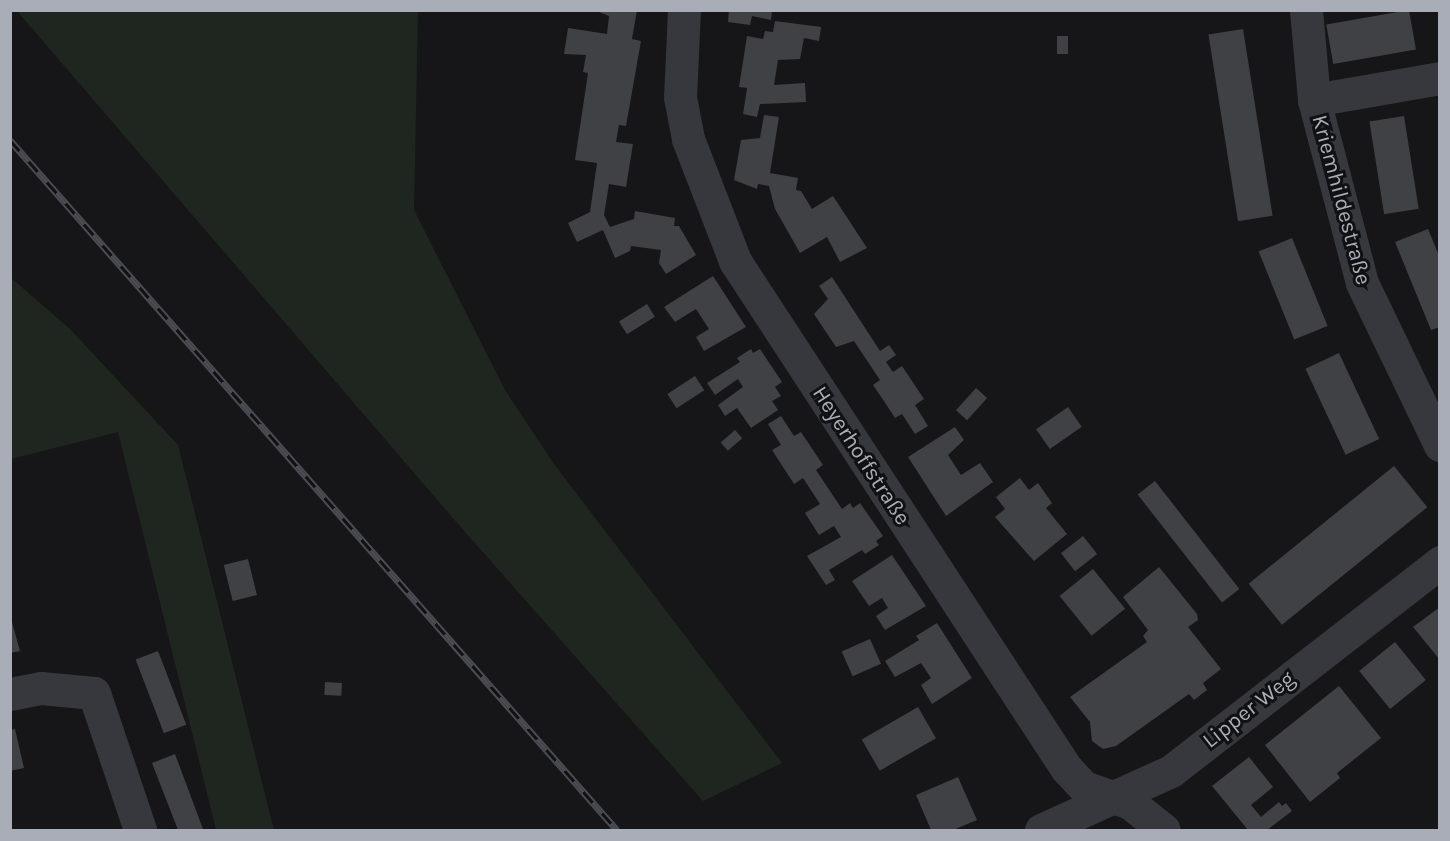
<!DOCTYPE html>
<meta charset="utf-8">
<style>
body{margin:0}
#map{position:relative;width:1450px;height:841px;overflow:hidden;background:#161618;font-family:Karla,sans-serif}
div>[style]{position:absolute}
.green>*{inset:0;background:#1e261f}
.building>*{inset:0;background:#404145;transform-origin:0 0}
.minor>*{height:33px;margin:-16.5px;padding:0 16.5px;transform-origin:16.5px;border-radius:16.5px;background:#37383d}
.rail>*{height:7px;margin-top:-3.5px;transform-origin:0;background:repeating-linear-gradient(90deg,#111113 0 14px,#4a4c52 0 28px);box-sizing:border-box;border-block:2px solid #4a4c52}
span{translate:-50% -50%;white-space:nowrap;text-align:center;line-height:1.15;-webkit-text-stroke:6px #111113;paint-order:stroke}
.street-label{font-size:22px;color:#a8adb8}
.frame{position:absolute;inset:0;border:12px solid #a8adb8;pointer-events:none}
</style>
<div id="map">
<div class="green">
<i style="clip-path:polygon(17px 11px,418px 11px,414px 210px,505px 390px,554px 464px,782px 763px,703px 801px,458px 524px)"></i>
<i style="clip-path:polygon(11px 278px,70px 329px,178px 445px,274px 830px,216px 830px,118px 432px,11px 459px)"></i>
</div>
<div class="building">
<i style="clip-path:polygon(594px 10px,637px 10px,632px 39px,641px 41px,626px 126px,619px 125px,616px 142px,633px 144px,626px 187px,609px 184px,604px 215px,610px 227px,634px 219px,635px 211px,675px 218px,674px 226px,679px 226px,696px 255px,666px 274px,659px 263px,661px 250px,631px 246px,630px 251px,615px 258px,603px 230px,577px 242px,568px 223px,590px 212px,597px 163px,575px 160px,588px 73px,583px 72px,586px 55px,564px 54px,568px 28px,607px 34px,609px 16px)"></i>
<i style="clip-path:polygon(729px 10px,737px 11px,772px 10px,771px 20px,752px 16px,750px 25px,728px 22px)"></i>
<i style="left:1409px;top:10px;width:40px;height:84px;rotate:80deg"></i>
<i style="clip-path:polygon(775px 21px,821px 27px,819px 41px,804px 38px,800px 59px,778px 60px,774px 85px,805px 83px,806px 102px,760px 104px,757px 117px,743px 114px,747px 88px,739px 87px,747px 36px,763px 39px,765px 31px,773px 32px)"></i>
<i style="left:1243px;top:29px;width:189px;height:35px;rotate:81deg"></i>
<i style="left:1057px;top:36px;width:11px;height:18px"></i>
<i style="clip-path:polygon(764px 115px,779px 117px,770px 173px,798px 178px,796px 190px,801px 191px,812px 209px,833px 196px,867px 248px,840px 262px,827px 237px,800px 253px,775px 209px,769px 186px,758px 184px,757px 189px,734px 180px,741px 140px,760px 138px)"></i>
<i style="left:1404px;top:116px;width:94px;height:35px;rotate:81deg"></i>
<i style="clip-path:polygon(1428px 229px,1440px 258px,1440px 327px,1431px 330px,1395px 242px)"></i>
<i style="left:1292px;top:238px;width:95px;height:36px;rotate:68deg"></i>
<i style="clip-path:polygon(713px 276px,746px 327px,704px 351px,696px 337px,709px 329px,696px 309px,675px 322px,664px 307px)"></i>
<i style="clip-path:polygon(832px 277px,880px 351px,889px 345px,896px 355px,886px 362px,893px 372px,902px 366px,924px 399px,915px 405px,928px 426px,915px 434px,902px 414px,895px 418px,884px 401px,873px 385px,880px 380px,854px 341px,836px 347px,814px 314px,828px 299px,819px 286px)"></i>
<i style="left:647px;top:304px;width:15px;height:33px;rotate:58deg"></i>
<i style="clip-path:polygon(751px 349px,753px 353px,760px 349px,782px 382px,775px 387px,781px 396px,772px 401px,778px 410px,751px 428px,737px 408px,725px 416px,718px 405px,743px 387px,738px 379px,715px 395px,707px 383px,740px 362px,737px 358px)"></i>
<i style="left:1339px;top:353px;width:95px;height:37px;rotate:65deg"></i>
<i style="left:695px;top:376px;width:17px;height:33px;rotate:57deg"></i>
<i style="left:976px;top:388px;width:15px;height:30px;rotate:42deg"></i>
<i style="left:1068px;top:407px;width:24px;height:39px;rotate:55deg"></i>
<i style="clip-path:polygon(781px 416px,794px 436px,801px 432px,823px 465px,816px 470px,842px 509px,850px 503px,853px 508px,860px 503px,883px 536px,876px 541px,879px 545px,865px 554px,862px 550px,829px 570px,835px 580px,826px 585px,807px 556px,841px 537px,834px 526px,819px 535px,805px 513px,820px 504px,803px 478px,794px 484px,772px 450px,781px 445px,768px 424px)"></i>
<i style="clip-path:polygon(955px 427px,964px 440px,948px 455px,961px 475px,980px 463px,993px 482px,946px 516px,908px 457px)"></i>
<i style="left:735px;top:430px;width:11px;height:19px;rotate:49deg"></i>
<i style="left:1394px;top:466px;width:53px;height:187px;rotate:51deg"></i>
<i style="clip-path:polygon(1020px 478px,1029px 490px,1038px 483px,1052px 503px,1046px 508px,1067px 534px,1034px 561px,995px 517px,1005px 509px,996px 497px)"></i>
<i style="left:1155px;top:481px;width:137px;height:22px;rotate:52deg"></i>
<i style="left:1083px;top:536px;width:23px;height:28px;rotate:52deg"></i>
<i style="clip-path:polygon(892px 555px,926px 606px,885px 630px,876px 616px,888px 608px,882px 598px,869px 606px,852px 581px)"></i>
<i style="left:248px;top:559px;width:37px;height:25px;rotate:76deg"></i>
<i style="clip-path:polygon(1159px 567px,1197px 614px,1198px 620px,1188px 627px,1221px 669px,1203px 683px,1207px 690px,1194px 700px,1189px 694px,1116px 746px,1103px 749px,1092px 741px,1090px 722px,1070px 697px,1147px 642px,1143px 636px,1148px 630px,1123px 597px)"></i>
<i style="left:1093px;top:569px;width:51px;height:43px;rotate:51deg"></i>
<i style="clip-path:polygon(1440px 607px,1440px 660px,1413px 627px)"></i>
<i style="clip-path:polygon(10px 615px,20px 651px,10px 653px)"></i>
<i style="clip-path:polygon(937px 623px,972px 678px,932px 704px,921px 685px,931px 678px,921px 663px,895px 677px,885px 661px,919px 640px,916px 636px)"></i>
<i style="left:870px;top:639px;width:27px;height:31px;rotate:66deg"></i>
<i style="left:1395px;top:642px;width:49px;height:46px;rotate:51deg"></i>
<i style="left:158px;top:651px;width:79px;height:24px;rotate:69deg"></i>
<i style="left:325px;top:682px;width:17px;height:13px;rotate:3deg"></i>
<i style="clip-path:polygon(1339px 686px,1381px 738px,1337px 773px,1340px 778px,1310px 802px,1265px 745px)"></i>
<i style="left:918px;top:707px;width:36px;height:65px;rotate:60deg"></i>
<i style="clip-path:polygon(15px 729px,24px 768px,10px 771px,10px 730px)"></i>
<i style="clip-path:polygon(175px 754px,203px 829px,203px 830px,178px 830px,152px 763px)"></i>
<i style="clip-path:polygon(1249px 757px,1273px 787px,1251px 805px,1261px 817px,1279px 802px,1282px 806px,1286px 803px,1292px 811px,1267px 830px,1248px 830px,1212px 786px)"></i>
<i style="clip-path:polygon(958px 777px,977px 820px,953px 830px,931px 830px,916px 795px)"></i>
</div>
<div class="minor">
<i style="left:684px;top:10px;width:87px;rotate:92.6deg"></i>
<i style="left:680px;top:97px;width:43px;rotate:79.2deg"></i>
<i style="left:688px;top:139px;width:131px;rotate:68.9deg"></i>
<i style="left:735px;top:261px;width:605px;rotate:56.86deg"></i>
<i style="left:1066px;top:768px;width:26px;rotate:47deg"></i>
<i style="left:1084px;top:787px;width:49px;rotate:19.2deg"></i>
<i style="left:1130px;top:803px;width:43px;rotate:38.5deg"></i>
<i style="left:1306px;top:10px;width:90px;rotate:84.9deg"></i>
<i style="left:1314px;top:100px;width:189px;rotate:75.3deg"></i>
<i style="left:1362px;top:283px;width:180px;rotate:64.3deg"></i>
<i style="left:1314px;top:100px;width:128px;rotate:-9.9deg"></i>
<i style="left:10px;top:694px;width:32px;rotate:-11deg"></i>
<i style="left:41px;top:688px;width:53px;rotate:5.4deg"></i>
<i style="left:94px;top:693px;width:145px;rotate:71.4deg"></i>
<i style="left:1041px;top:830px;width:143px;rotate:-24.4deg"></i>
<i style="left:1171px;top:771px;width:341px;rotate:-37.8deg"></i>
</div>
<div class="rail">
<i style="left:10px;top:140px;width:919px;rotate:48.66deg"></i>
</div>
<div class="street-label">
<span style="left:1341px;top:200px;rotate:75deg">Kriemhildestraße</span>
<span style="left:861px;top:456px;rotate:57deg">Heyerhoffstraße</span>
<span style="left:1249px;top:710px;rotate:-38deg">Lipper Weg</span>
</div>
<div class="frame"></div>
</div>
